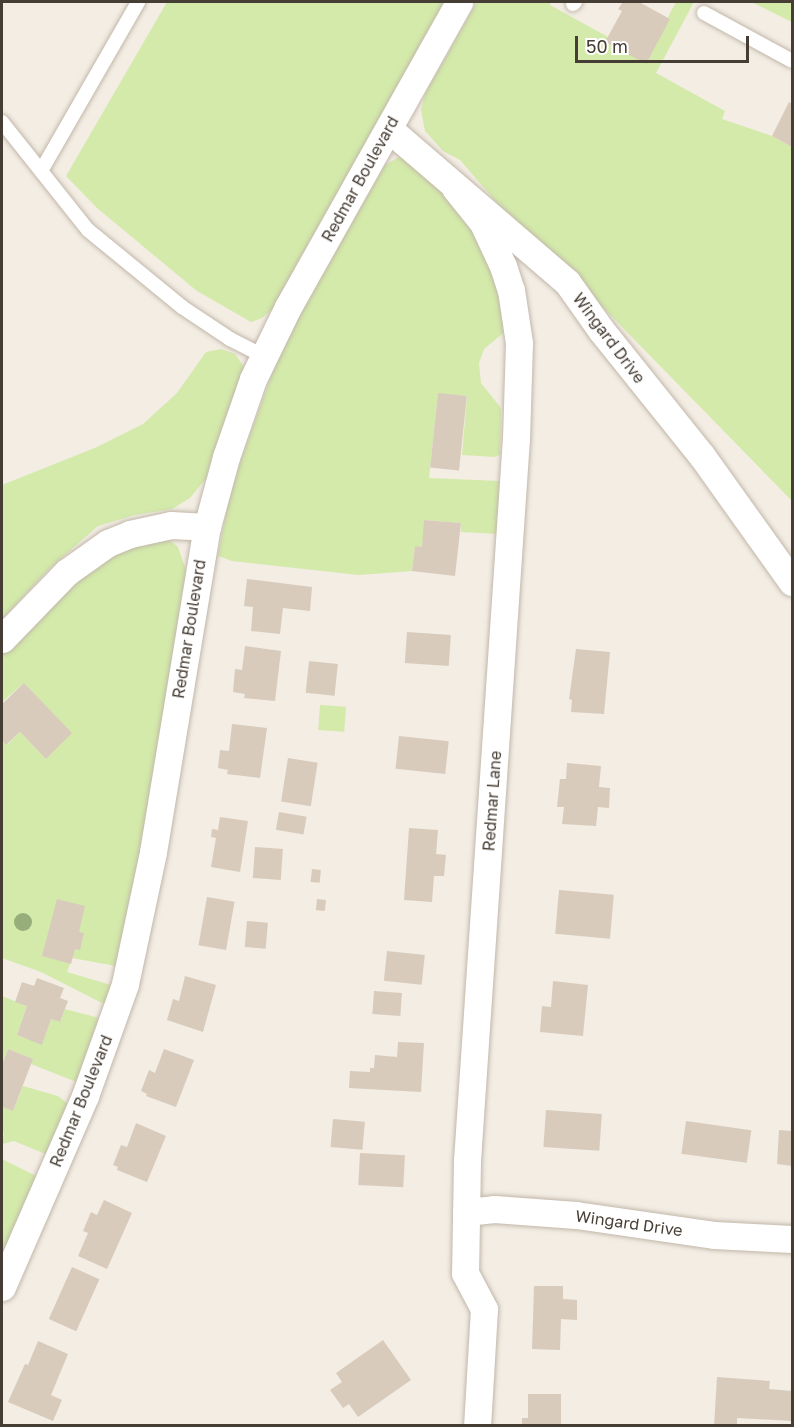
<!DOCTYPE html>
<style>
body{margin:0}
#map{position:relative;width:794px;height:1427px;overflow:hidden;background:#f3ede4;font-family:"Golos Text",sans-serif}
div>[style]{position:absolute}
.green>*{inset:0;background:#d3eaaa;transform-origin:0 0}
.building>*{inset:0;background:#d8cbbc;transform-origin:0 0}
.roads{filter:drop-shadow(0 0 2px #c2b7a9) drop-shadow(0 0 2px #c2b7a9)}
.lane>*{height:14px;margin:-7px;padding:0 7px;transform-origin:7px;border-radius:7px;background:#fff}
.street>*{height:27px;margin:-13.5px;padding:0 13.5px;transform-origin:13.5px;border-radius:13.5px;background:#fff}
.trees>*{width:18px;height:18px;margin:-9px;border-radius:50%;background:#97ae7a}
span{translate:-50% -50%;white-space:nowrap;text-align:center;line-height:1.15;-webkit-text-stroke:4.5px #fff;paint-order:stroke}
.street-label{font-size:16px;color:#463d34}
.frame{position:absolute;inset:0;border:3px solid #463d34;pointer-events:none}
.scale{position:absolute;left:575px;top:36px;width:174px;height:27px;box-sizing:border-box;border:3px solid #463d34;border-top:0;padding-left:8px;font-size:18px;line-height:21px;white-space:nowrap;color:#463d34;-webkit-text-stroke:4px #fff;paint-order:stroke}
</style>
<div id="map">
<div class="green">
<i style="clip-path:polygon(167px 2px,447px 2px,275px 307px,262px 318px,251px 322px,197px 291px,97px 208px,66px 176px)"></i>
<i style="clip-path:polygon(477px 2px,551px 2px,550px 5px,608px 37px,605px 42px,670px 19px,668px 17px,676px 2px,694px 2px,656px 73px,725px 111px,722px 119px,772px 136px,792px 147px,792px 501px,538px 241px,497px 203px,460px 160px,443px 151px,425px 131px,421px 110px,425px 94px)"></i>
<i style="clip-path:polygon(751px 2px,788px 2px,792px 4px,792px 22px)"></i>
<i style="clip-path:polygon(399px 157px,411px 157px,482px 236px,508px 329px,484px 349px,479px 363px,481px 383px,501px 408px,500px 455px,495px 457px,462px 455px,467px 396px,438px 394px,429px 478px,500px 481px,499px 534px,461px 532px,461px 523px,425px 520px,422px 547px,415px 546px,412px 571px,359px 575px,232px 561px,218px 556px,228px 504px,239px 466px,277px 360px,299px 315px,385px 165px)"></i>
<i style="clip-path:polygon(221px 349px,235px 354px,244px 367px,208px 476px,190px 498px,172px 509px,135px 515px,98px 526px,50px 568px,2px 619px,2px 485px,97px 447px,143px 424px,177px 393px,206px 352px)"></i>
<i style="clip-path:polygon(166px 537px,178px 547px,186px 570px,149px 809px,116px 966px,72px 958px,67px 972px,111px 985px,106px 1005px,41px 972px,2px 958px,2px 740px,7px 745px,20px 732px,46px 759px,71px 733px,24px 683px,2px 702px,2px 653px,95px 558px)"></i>
<i style="left:320px;top:705px;width:26px;height:25px;rotate:4deg"></i>
<i style="clip-path:polygon(2px 996px,27px 1006px,17px 1035px,42px 1044px,51px 1019px,60px 1022px,65px 1009px,99px 1018px,79px 1083px,31px 1064px,33px 1059px,8px 1049px,2px 1065px)"></i>
<i style="clip-path:polygon(23px 1086px,58px 1096px,68px 1104px,48px 1155px,14px 1141px,2px 1144px,4px 1133px,2px 1132px,2px 1107px,13px 1111px)"></i>
<i style="clip-path:polygon(2px 1159px,38px 1177px,2px 1257px)"></i>
</div>
<div class="building">
<i style="clip-path:polygon(623px 2px,639px 2px,670px 19px,646px 64px,605px 42px,622px 11px,618px 9px)"></i>
<i style="clip-path:polygon(789px 102px,792px 104px,792px 147px,772px 136px)"></i>
<i style="left:438px;top:393px;width:29px;height:75px;rotate:6deg"></i>
<i style="clip-path:polygon(424px 520px,461px 523px,455px 576px,412px 571px,415px 546px,422px 547px)"></i>
<i style="clip-path:polygon(247px 579px,312px 587px,310px 611px,283px 608px,280px 634px,251px 631px,253px 607px,244px 606px)"></i>
<i style="left:407px;top:632px;width:44px;height:31px;rotate:4deg"></i>
<i style="clip-path:polygon(245px 646px,281px 651px,275px 701px,244px 698px,245px 694px,233px 692px,235px 669px,242px 670px)"></i>
<i style="clip-path:polygon(576px 649px,610px 652px,604px 714px,571px 712px,572px 700px,569px 699px)"></i>
<i style="left:309px;top:661px;width:29px;height:32px;rotate:6deg"></i>
<i style="clip-path:polygon(24px 683px,72px 733px,46px 759px,20px 732px,6px 745px,2px 740px,2px 704px)"></i>
<i style="clip-path:polygon(232px 724px,267px 728px,260px 778px,227px 774px,228px 770px,218px 768px,220px 750px,229px 751px)"></i>
<i style="left:399px;top:736px;width:50px;height:33px;rotate:6deg"></i>
<i style="left:288px;top:758px;width:30px;height:44px;rotate:9deg"></i>
<i style="clip-path:polygon(567px 763px,601px 766px,599px 787px,610px 788px,609px 808px,598px 807px,596px 826px,562px 824px,564px 807px,557px 807px,560px 779px,566px 779px)"></i>
<i style="left:279px;top:812px;width:28px;height:18px;rotate:10deg"></i>
<i style="clip-path:polygon(220px 817px,248px 821px,240px 872px,211px 867px,216px 838px,211px 837px,212px 829px,218px 830px)"></i>
<i style="clip-path:polygon(409px 828px,438px 830px,436px 854px,446px 855px,444px 876px,434px 876px,432px 902px,404px 900px)"></i>
<i style="left:255px;top:847px;width:28px;height:31px;rotate:4deg"></i>
<i style="left:312px;top:869px;width:9px;height:13px;rotate:6deg"></i>
<i style="left:559px;top:890px;width:55px;height:44px;rotate:5deg"></i>
<i style="left:207px;top:897px;width:28px;height:49px;rotate:10deg"></i>
<i style="clip-path:polygon(57px 899px,85px 906px,79px 932px,84px 933px,80px 950px,75px 949px,71px 964px,42px 956px)"></i>
<i style="left:317px;top:899px;width:9px;height:11px;rotate:6deg"></i>
<i style="left:247px;top:921px;width:21px;height:26px;rotate:5deg"></i>
<i style="left:387px;top:951px;width:38px;height:30px;rotate:6deg"></i>
<i style="clip-path:polygon(185px 976px,216px 985px,203px 1032px,167px 1020px,173px 999px,179px 1001px)"></i>
<i style="clip-path:polygon(37px 978px,64px 988px,60px 998px,68px 1001px,60px 1022px,51px 1019px,42px 1045px,17px 1035px,27px 1006px,15px 1002px,22px 982px,34px 986px)"></i>
<i style="clip-path:polygon(553px 981px,588px 985px,583px 1036px,540px 1032px,542px 1006px,551px 1007px)"></i>
<i style="left:374px;top:991px;width:28px;height:23px;rotate:4deg"></i>
<i style="clip-path:polygon(398px 1042px,424px 1043px,421px 1092px,349px 1088px,350px 1071px,370px 1072px,370px 1068px,374px 1068px,375px 1055px,397px 1057px)"></i>
<i style="clip-path:polygon(8px 1049px,33px 1059px,13px 1111px,2px 1107px,2px 1065px)"></i>
<i style="clip-path:polygon(164px 1049px,194px 1060px,176px 1107px,146px 1096px,147px 1094px,141px 1091px,149px 1070px,155px 1073px)"></i>
<i style="left:546px;top:1110px;width:56px;height:37px;rotate:4deg"></i>
<i style="left:333px;top:1119px;width:32px;height:28px;rotate:5deg"></i>
<i style="left:686px;top:1121px;width:66px;height:33px;rotate:8deg"></i>
<i style="clip-path:polygon(136px 1123px,166px 1136px,147px 1182px,117px 1170px,118px 1167px,113px 1165px,121px 1145px,127px 1147px)"></i>
<i style="clip-path:polygon(779px 1130px,792px 1131px,792px 1166px,777px 1164px)"></i>
<i style="left:360px;top:1153px;width:45px;height:32px;rotate:3deg"></i>
<i style="clip-path:polygon(104px 1200px,132px 1213px,107px 1269px,78px 1256px,88px 1233px,83px 1231px,91px 1212px,97px 1215px)"></i>
<i style="left:72px;top:1267px;width:30px;height:57px;rotate:24deg"></i>
<i style="clip-path:polygon(534px 1286px,563px 1286px,563px 1299px,577px 1300px,577px 1320px,561px 1319px,560px 1350px,532px 1349px)"></i>
<i style="clip-path:polygon(383px 1340px,411px 1380px,358px 1417px,349px 1404px,343px 1408px,330px 1390px,342px 1382px,336px 1373px)"></i>
<i style="clip-path:polygon(38px 1341px,68px 1354px,51px 1395px,62px 1400px,53px 1421px,8px 1402px,25px 1364px,28px 1365px)"></i>
<i style="clip-path:polygon(717px 1377px,770px 1381px,769px 1389px,792px 1391px,792px 1421px,737px 1418px,737px 1426px,714px 1426px)"></i>
<i style="clip-path:polygon(528px 1394px,561px 1394px,561px 1426px,522px 1426px,522px 1418px,528px 1418px)"></i>
</div>
<div class="roads">
<div class="lane">
<i style="left:573px;top:4px;width:3px;rotate:-45deg"></i>
<i style="left:704px;top:13px;width:100px;rotate:28.6deg"></i>
<i style="left:2px;top:122px;width:138px;rotate:51.5deg"></i>
<i style="left:88px;top:230px;width:122px;rotate:39.3deg"></i>
<i style="left:182px;top:307px;width:58px;rotate:33.7deg"></i>
<i style="left:230px;top:339px;width:38px;rotate:27deg"></i>
<i style="left:41px;top:171px;width:195px;rotate:-60.1deg"></i>
</div>
<div class="street">
<i style="left:389px;top:129px;width:235px;rotate:40.7deg"></i>
<i style="left:567px;top:282px;width:59px;rotate:54.7deg"></i>
<i style="left:601px;top:330px;width:161px;rotate:51.3deg"></i>
<i style="left:702px;top:456px;width:155px;rotate:54.5deg"></i>
<i style="left:455px;top:188px;width:45px;rotate:51.3deg"></i>
<i style="left:483px;top:223px;width:47px;rotate:65.1deg"></i>
<i style="left:503px;top:266px;width:25px;rotate:72deg"></i>
<i style="left:511px;top:290px;width:54px;rotate:81.4deg"></i>
<i style="left:519px;top:343px;width:95px;rotate:91.8deg"></i>
<i style="left:516px;top:438px;width:725px;rotate:93.88deg"></i>
<i style="left:467px;top:1161px;width:112px;rotate:91deg"></i>
<i style="left:465px;top:1273px;width:41px;rotate:62.2deg"></i>
<i style="left:484px;top:1309px;width:117px;rotate:93.4deg"></i>
<i style="left:2px;top:639px;width:93px;rotate:-45.9deg"></i>
<i style="left:67px;top:572px;width:50px;rotate:-35.3deg"></i>
<i style="left:108px;top:543px;width:24px;rotate:-22deg"></i>
<i style="left:130px;top:534px;width:42px;rotate:-12.4deg"></i>
<i style="left:171px;top:525px;width:36px;rotate:3deg"></i>
<i style="left:466px;top:1212px;width:28px;rotate:-6deg"></i>
<i style="left:494px;top:1209px;width:82px;rotate:4.2deg"></i>
<i style="left:576px;top:1215px;width:139px;rotate:8.2deg"></i>
<i style="left:714px;top:1235px;width:78px;rotate:2.9deg"></i>
<i style="left:2px;top:1287px;width:208px;rotate:-66.5deg"></i>
<i style="left:85px;top:1096px;width:119px;rotate:-70.3deg"></i>
<i style="left:125px;top:984px;width:135px;rotate:-78deg"></i>
<i style="left:153px;top:852px;width:329px;rotate:-80.6deg"></i>
<i style="left:207px;top:527px;width:73px;rotate:-74.8deg"></i>
<i style="left:226px;top:457px;width:83px;rotate:-70.9deg"></i>
<i style="left:253px;top:379px;width:80px;rotate:-64.1deg"></i>
<i style="left:288px;top:307px;width:350px;rotate:-60.7deg"></i>
</div>
</div>
<div class="trees">
<i style="left:23px;top:922px"></i>
</div>
<div class="street-label">
<span style="left:360px;top:179px;rotate:-61deg">Redmar Boulevard</span>
<span style="left:609px;top:338px;rotate:53deg">Wingard Drive</span>
<span style="left:189px;top:629px;rotate:-81deg">Redmar Boulevard</span>
<span style="left:492px;top:801px;rotate:-86deg">Redmar Lane</span>
<span style="left:81px;top:1101px;rotate:-68deg">Redmar Boulevard</span>
<span style="left:629px;top:1223px;rotate:8deg">Wingard Drive</span>
</div>
<div class="frame"></div>
<div class="scale">50 m</div>
</div>
